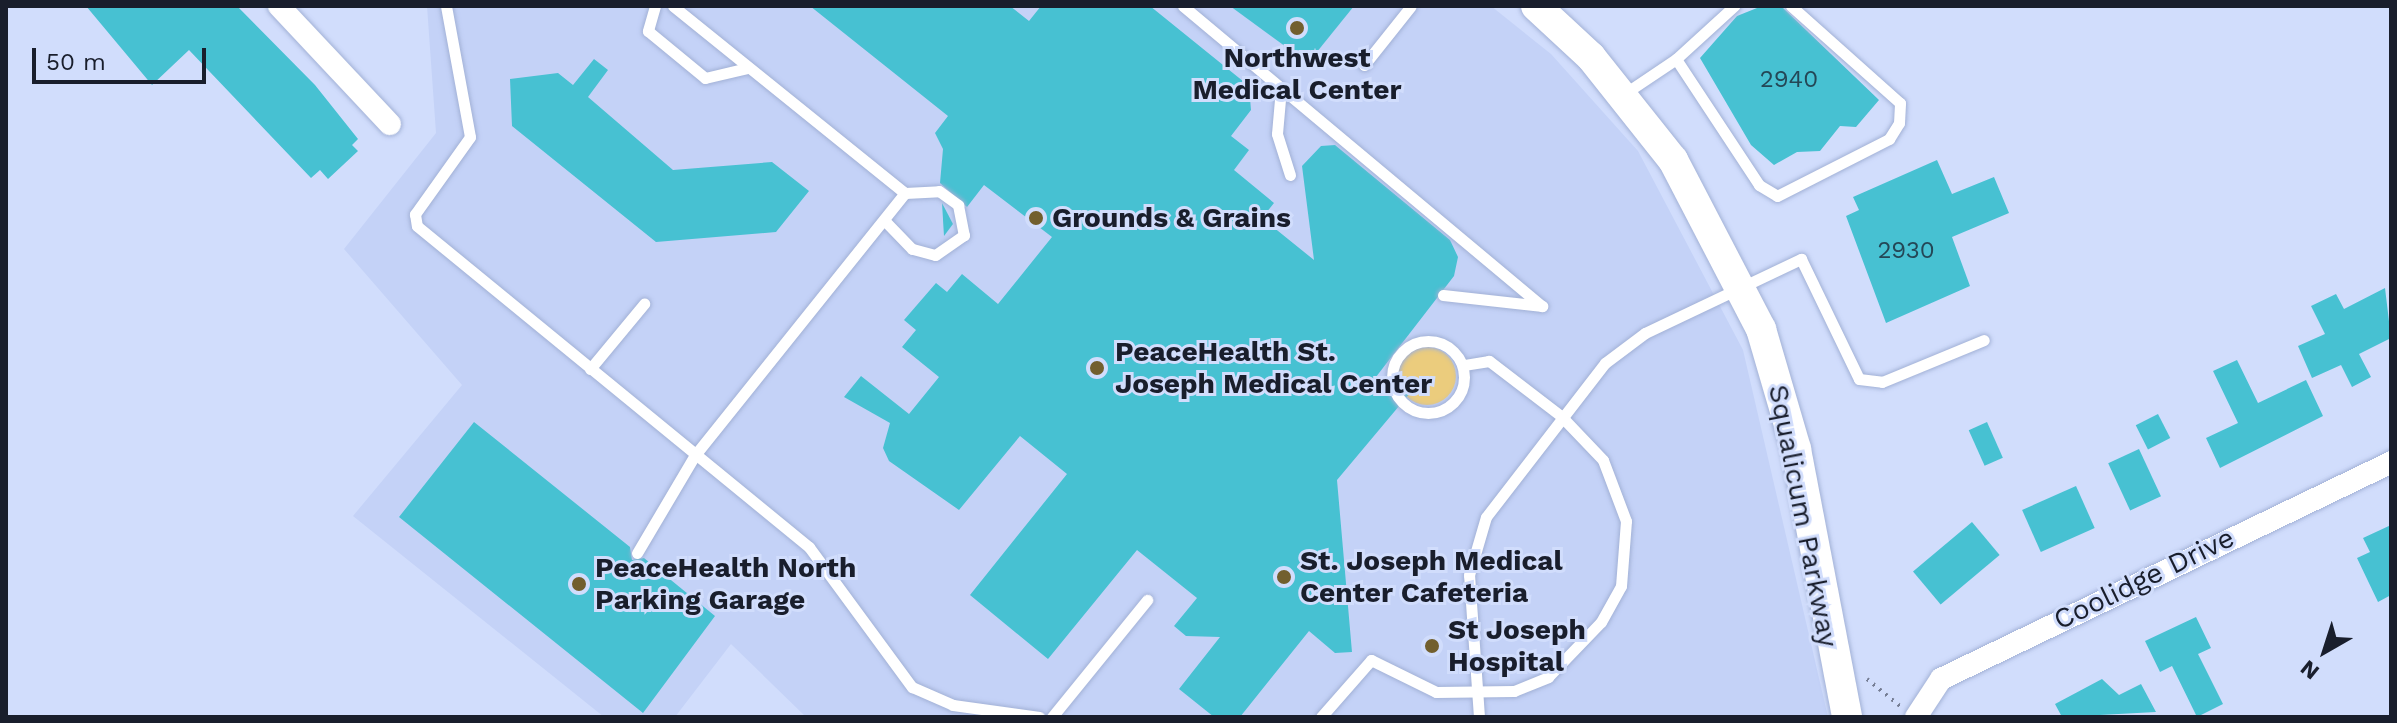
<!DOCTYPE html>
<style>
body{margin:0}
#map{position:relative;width:2397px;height:723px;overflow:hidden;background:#d1ddfc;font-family:"Work Sans",sans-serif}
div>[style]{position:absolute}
.built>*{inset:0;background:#c4d2f7}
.green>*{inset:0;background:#ebcc7d}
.round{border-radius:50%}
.building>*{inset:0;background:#47c1d2;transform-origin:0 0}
.path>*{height:4px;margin-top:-2px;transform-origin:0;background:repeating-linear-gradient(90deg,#767e95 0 2px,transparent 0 8px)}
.roads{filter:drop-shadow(0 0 2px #a2b1d6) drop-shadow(0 0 2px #a2b1d6)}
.lane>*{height:11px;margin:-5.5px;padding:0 5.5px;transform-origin:5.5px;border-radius:5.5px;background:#fff}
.lane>.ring{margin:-5.5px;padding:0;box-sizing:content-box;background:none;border:11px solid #fff;border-radius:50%}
.street>*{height:22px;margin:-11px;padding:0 11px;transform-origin:11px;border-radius:11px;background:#fff}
.secondary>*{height:30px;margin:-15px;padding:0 15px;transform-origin:15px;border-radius:15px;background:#fff}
.dots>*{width:22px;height:22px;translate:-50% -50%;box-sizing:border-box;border:4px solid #d1ddfc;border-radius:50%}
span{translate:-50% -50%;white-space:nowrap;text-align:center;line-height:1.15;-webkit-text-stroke:6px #d1ddfc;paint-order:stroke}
.number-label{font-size:24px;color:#244756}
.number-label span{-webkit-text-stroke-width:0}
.poi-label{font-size:28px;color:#191e2c;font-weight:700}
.left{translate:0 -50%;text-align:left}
.street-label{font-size:28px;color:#191e2c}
.frame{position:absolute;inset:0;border:8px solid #191e2c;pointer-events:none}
.north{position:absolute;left:2285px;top:611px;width:80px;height:80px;-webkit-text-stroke:6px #d1ddfc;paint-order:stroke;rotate:219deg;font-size:22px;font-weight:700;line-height:32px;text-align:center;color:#191e2c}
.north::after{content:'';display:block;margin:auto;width:28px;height:36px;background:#191e2c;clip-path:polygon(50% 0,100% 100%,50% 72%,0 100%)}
.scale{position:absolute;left:32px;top:48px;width:174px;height:36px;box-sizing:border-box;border:4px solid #191e2c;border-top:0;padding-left:10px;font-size:24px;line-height:28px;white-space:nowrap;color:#191e2c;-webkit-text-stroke:6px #d1ddfc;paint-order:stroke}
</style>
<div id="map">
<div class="built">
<i style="clip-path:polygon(427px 6px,1491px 6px,1551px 54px,1638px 151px,1743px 350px,1828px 717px,806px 717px,731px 644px,675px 717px,604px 717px,353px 516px,462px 385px,344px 249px,436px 133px)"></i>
</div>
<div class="green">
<i class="round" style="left:1398px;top:347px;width:58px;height:58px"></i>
</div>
<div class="building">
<i style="clip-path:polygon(86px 6px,237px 6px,315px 85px,358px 139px,352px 145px,358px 151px,328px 179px,320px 170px,311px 178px,189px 50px,152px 85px)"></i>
<i style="clip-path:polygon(810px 6px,1010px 6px,1029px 21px,1041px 6px,1150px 6px,1249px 86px,1251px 110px,1231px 136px,1249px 150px,1234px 170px,1274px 203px,1262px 218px,1314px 260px,1302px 166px,1321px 146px,1335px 145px,1450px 240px,1458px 257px,1454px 276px,1369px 386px,1415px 387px,1337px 480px,1352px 652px,1335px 653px,1309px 631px,1240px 717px,1214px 717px,1179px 689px,1220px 637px,1186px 636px,1174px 626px,1197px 598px,1137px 550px,1048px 659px,970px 595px,1067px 474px,1020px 436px,959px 510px,889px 461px,883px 448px,890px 423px,844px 397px,861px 376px,909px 414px,939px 377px,902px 347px,916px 330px,904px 320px,936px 283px,947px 292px,962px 274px,998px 304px,1052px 237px,984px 185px,967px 207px,940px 183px,943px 149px,935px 133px,948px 116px)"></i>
<i style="clip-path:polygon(1230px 6px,1354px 6px,1308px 63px)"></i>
<i style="clip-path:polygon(1762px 6px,1781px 6px,1879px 100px,1856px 127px,1840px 126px,1820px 151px,1797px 152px,1774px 165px,1751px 145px,1700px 58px,1737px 16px)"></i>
<i style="clip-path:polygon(594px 59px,608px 70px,588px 97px,673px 170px,772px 162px,809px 191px,776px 232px,656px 242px,512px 126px,510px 79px,558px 73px,573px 85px)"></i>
<i style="clip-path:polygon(1937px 160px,1952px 194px,1994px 177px,2009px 213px,1952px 237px,1970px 286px,1886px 323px,1846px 216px,1859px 210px,1853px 197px)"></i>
<i style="clip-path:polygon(942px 203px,953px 224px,944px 236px)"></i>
<i style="clip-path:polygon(2385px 288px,2391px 338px,2359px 354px,2371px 377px,2352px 387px,2341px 365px,2312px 378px,2298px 346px,2325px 334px,2311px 306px,2336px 294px,2344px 309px)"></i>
<i style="clip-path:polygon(2237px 360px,2258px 403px,2306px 380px,2323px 416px,2220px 468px,2206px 438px,2238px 423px,2213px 371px)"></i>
<i style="left:2158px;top:414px;width:27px;height:25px;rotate:63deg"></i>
<i style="clip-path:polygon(474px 422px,630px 547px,632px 560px,644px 558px,715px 616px,643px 713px,399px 517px)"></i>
<i style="left:1987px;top:422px;width:39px;height:20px;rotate:66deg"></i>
<i style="left:2139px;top:449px;width:52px;height:34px;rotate:65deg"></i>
<i style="left:2076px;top:486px;width:46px;height:59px;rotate:66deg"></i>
<i style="left:1972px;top:522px;width:43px;height:77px;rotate:50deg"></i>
<i style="clip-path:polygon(2391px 525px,2391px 595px,2378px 602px,2357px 558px,2370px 552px,2363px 538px)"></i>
<i style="clip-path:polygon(2196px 617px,2211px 648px,2198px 654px,2223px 704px,2197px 717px,2172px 666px,2160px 672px,2145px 641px)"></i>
<i style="clip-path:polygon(2102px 679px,2119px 695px,2141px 684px,2156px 712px,2062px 717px,2055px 704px)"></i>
</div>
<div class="path">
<i style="left:1867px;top:679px;width:43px;rotate:39.3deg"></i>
</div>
<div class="roads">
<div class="lane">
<i style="left:446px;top:6px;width:133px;rotate:79.6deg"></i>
<i style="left:470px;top:137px;width:95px;rotate:125.5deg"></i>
<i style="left:415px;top:214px;width:12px;rotate:81deg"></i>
<i style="left:417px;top:226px;width:507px;rotate:39.31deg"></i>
<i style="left:809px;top:547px;width:174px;rotate:53.7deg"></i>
<i style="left:912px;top:687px;width:45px;rotate:23.7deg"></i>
<i style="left:953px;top:705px;width:87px;rotate:7.9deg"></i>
<i style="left:655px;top:6px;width:26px;rotate:106deg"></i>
<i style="left:648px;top:31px;width:74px;rotate:39.5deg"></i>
<i style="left:705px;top:78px;width:43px;rotate:-13.4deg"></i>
<i style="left:673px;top:6px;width:298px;rotate:38.9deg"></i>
<i style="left:905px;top:193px;width:34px;rotate:-3deg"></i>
<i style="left:939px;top:191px;width:24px;rotate:36deg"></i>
<i style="left:958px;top:205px;width:31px;rotate:79deg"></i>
<i style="left:964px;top:235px;width:35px;rotate:145deg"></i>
<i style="left:935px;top:255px;width:24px;rotate:-165deg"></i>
<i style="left:912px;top:249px;width:40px;rotate:-134deg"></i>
<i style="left:1183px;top:6px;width:468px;rotate:39.9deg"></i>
<i style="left:1676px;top:59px;width:151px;rotate:56.6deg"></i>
<i style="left:1759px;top:185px;width:21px;rotate:31deg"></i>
<i style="left:1777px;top:196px;width:126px;rotate:-27deg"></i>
<i style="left:1889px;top:139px;width:19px;rotate:-58deg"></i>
<i style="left:1899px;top:123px;width:20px;rotate:-87deg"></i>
<i style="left:1900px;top:103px;width:146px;rotate:-138.3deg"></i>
<i style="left:1364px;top:65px;width:75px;rotate:-51.5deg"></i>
<i style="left:1281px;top:88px;width:46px;rotate:95deg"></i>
<i style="left:1277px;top:134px;width:43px;rotate:72.4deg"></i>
<i style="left:1624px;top:94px;width:63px;rotate:-33.9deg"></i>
<i style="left:1676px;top:59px;width:79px;rotate:-42.4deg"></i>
<i style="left:1443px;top:295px;width:100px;rotate:6.3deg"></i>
<i class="ring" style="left:1392px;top:341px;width:61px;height:61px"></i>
<i style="left:590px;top:369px;width:85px;rotate:-50.3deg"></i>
<i style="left:637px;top:553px;width:114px;rotate:-59.4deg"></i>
<i style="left:695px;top:455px;width:336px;rotate:-51.3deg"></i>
<i style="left:1052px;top:717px;width:151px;rotate:-50.9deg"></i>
<i style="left:1321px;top:717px;width:76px;rotate:-48.7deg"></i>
<i style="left:1371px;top:660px;width:72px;rotate:26.2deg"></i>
<i style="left:1436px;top:692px;width:78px;rotate:-0.7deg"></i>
<i style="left:1514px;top:691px;width:37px;rotate:-22deg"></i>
<i style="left:1548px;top:677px;width:76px;rotate:-46.1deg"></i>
<i style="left:1601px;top:622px;width:41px;rotate:-60.9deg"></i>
<i style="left:1621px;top:586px;width:65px;rotate:-85.6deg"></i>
<i style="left:1626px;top:521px;width:65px;rotate:-110.7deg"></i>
<i style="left:1603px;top:460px;width:61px;rotate:-133.7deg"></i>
<i style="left:1561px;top:416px;width:91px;rotate:-142.6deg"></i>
<i style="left:1489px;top:361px;width:26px;rotate:171deg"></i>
<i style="left:1479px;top:717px;width:142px;rotate:-94deg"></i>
<i style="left:1469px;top:575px;width:60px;rotate:-73.7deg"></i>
<i style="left:1486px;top:517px;width:195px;rotate:-52.3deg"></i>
<i style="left:1605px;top:363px;width:50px;rotate:-36.9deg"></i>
<i style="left:1645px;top:333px;width:173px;rotate:-25.4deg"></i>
<i style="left:1801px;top:259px;width:133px;rotate:64.2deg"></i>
<i style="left:1859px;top:379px;width:23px;rotate:7deg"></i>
<i style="left:1882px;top:382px;width:110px;rotate:-22.4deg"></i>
</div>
<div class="street">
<i style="left:279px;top:6px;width:162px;rotate:46.8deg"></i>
<i style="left:1916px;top:717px;width:45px;rotate:-56.7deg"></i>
<i style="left:1941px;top:679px;width:500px;rotate:-25.7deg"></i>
</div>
<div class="secondary">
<i style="left:1536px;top:6px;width:75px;rotate:42.8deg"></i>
<i style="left:1591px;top:57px;width:132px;rotate:51.5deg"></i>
<i style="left:1673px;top:160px;width:191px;rotate:62.5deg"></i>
<i style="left:1761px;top:329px;width:125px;rotate:73.7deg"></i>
<i style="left:1796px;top:449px;width:273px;rotate:79.2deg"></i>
</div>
</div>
<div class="dots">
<i style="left:1297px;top:28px;background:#725f2e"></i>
<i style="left:1036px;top:218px;background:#725f2e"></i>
<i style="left:1097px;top:368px;background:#725f2e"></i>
<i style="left:1284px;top:577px;background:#725f2e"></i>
<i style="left:579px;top:584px;background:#725f2e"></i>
<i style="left:1432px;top:646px;background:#725f2e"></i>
</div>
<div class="number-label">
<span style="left:1789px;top:80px">2940</span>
<span style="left:1906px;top:251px">2930</span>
</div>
<div class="poi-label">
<span style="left:1297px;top:74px">Northwest<br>Medical Center</span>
<span class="left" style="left:1052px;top:218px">Grounds &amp; Grains</span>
<span class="left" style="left:1115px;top:368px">PeaceHealth St.<br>Joseph Medical Center</span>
<span class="left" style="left:1300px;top:577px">St. Joseph Medical<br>Center Cafeteria</span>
<span class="left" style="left:595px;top:584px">PeaceHealth North<br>Parking Garage</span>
<span class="left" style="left:1448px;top:646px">St Joseph<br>Hospital</span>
</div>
<div class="street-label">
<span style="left:1803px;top:516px;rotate:79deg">Squalicum Parkway</span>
<span style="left:2144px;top:579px;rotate:-26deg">Coolidge Drive</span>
</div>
<div class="frame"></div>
<div class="north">N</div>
<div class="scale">50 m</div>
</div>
